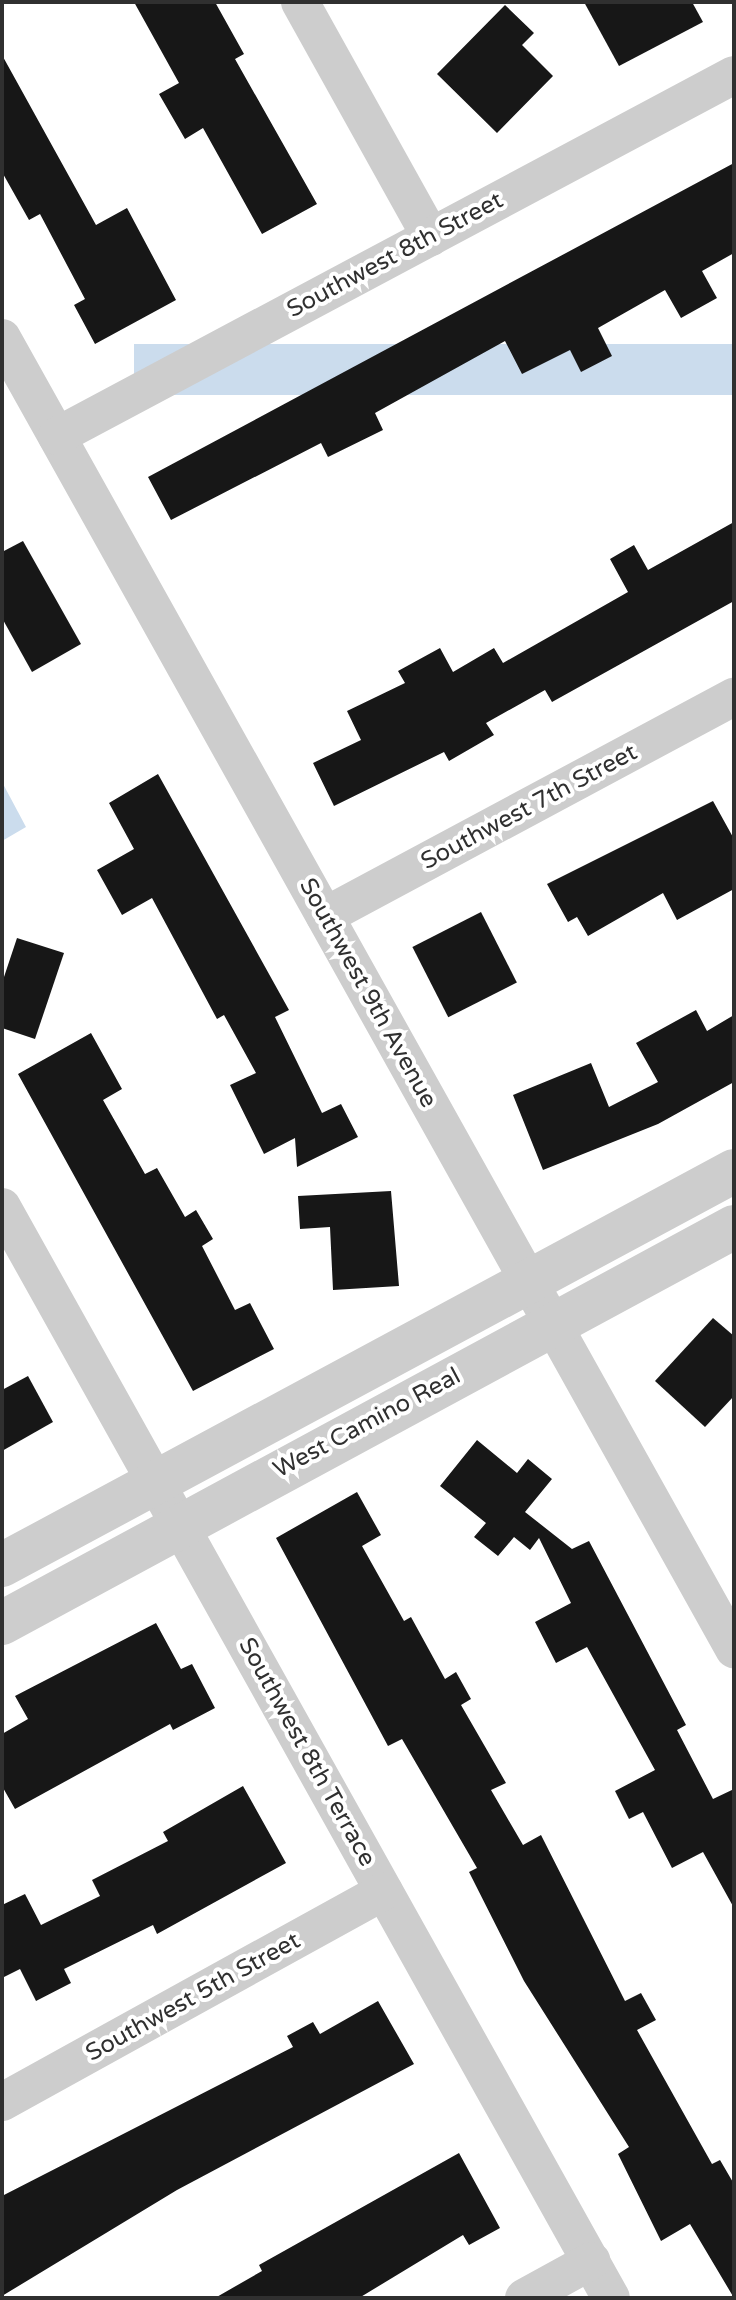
<!DOCTYPE html>
<style>
body{margin:0}
#map{position:relative;width:736px;height:2300px;overflow:hidden;background:#fff;font-family:"Varela Round",sans-serif}
div>[style]{position:absolute}
.water>*{inset:0;background:#cbdced;transform-origin:0 0}
.building>*{inset:0;background:#171717;transform-origin:0 0}
.minor>*{height:38px;margin:-19px;padding:0 19px;transform-origin:19px;border-radius:19px;background:#cdcdcd}
.tertiary>*{height:44px;margin:-22px;padding:0 22px;transform-origin:22px;border-radius:22px;background:#cdcdcd}
span{translate:-50% -50%;white-space:nowrap;text-align:center;line-height:1.15;-webkit-text-stroke:8px #fff;paint-order:stroke}
.street-label{font-size:24px;color:#303030}
.frame{position:absolute;inset:0;border:4px solid #303030;pointer-events:none}
</style>
<div id="map">
<div class="water">
<i style="left:734px;top:344px;width:51px;height:600px;rotate:90deg"></i>
<i style="clip-path:polygon(2px 782px,26px 827px,2px 841px)"></i>
</div>
<div class="building">
<i style="clip-path:polygon(134px 2px,215px 2px,244px 54px,235px 59px,317px 204px,262px 234px,203px 128px,185px 139px,159px 94px,179px 83px)"></i>
<i style="clip-path:polygon(584px 2px,692px 2px,703px 22px,619px 66px)"></i>
<i style="clip-path:polygon(505px 5px,534px 33px,522px 45px,553px 76px,497px 133px,437px 74px)"></i>
<i style="clip-path:polygon(2px 55px,96px 225px,127px 208px,176px 300px,95px 344px,74px 305px,85px 299px,40px 214px,29px 220px,2px 172px)"></i>
<i style="clip-path:polygon(734px 163px,734px 253px,702px 271px,717px 298px,681px 318px,665px 290px,598px 328px,612px 356px,581px 372px,570px 350px,522px 374px,505px 341px,375px 413px,383px 430px,328px 457px,321px 443px,171px 520px,148px 477px)"></i>
<i style="clip-path:polygon(734px 522px,734px 601px,552px 702px,545px 690px,486px 723px,494px 735px,449px 761px,444px 752px,334px 806px,313px 763px,361px 740px,347px 711px,405px 683px,398px 671px,440px 648px,453px 672px,494px 648px,503px 663px,628px 592px,610px 559px,634px 545px,648px 570px)"></i>
<i style="clip-path:polygon(23px 541px,81px 644px,32px 672px,2px 618px,2px 552px)"></i>
<i style="clip-path:polygon(158px 774px,289px 1010px,275px 1017px,322px 1113px,341px 1104px,358px 1137px,297px 1167px,295px 1138px,264px 1154px,230px 1085px,256px 1073px,224px 1015px,217px 1019px,152px 898px,122px 915px,97px 870px,134px 849px,109px 803px)"></i>
<i style="clip-path:polygon(713px 801px,734px 839px,734px 889px,677px 920px,663px 893px,588px 936px,577px 917px,568px 922px,547px 884px)"></i>
<i style="left:481px;top:912px;width:79px;height:77px;rotate:63deg"></i>
<i style="clip-path:polygon(17px 938px,64px 953px,35px 1039px,2px 1028px,2px 983px)"></i>
<i style="clip-path:polygon(696px 1010px,707px 1031px,734px 1015px,734px 1082px,658px 1124px,543px 1170px,513px 1095px,591px 1063px,609px 1107px,658px 1082px,636px 1043px)"></i>
<i style="clip-path:polygon(91px 1033px,122px 1089px,103px 1100px,145px 1174px,157px 1168px,185px 1217px,196px 1210px,213px 1239px,202px 1246px,235px 1310px,250px 1303px,274px 1349px,193px 1391px,18px 1074px)"></i>
<i style="clip-path:polygon(391px 1191px,399px 1286px,333px 1290px,330px 1227px,300px 1229px,298px 1196px)"></i>
<i style="clip-path:polygon(713px 1318px,734px 1336px,734px 1396px,705px 1427px,655px 1381px)"></i>
<i style="clip-path:polygon(28px 1376px,53px 1422px,2px 1451px,2px 1390px)"></i>
<i style="clip-path:polygon(477px 1440px,517px 1473px,528px 1459px,552px 1479px,525px 1512px,572px 1549px,589px 1541px,686px 1725px,677px 1730px,713px 1799px,734px 1789px,734px 1908px,703px 1852px,672px 1868px,643px 1812px,629px 1819px,615px 1791px,655px 1770px,587px 1647px,556px 1663px,535px 1622px,571px 1603px,539px 1538px,530px 1550px,514px 1537px,498px 1556px,474px 1537px,486px 1523px,440px 1486px)"></i>
<i style="clip-path:polygon(357px 1492px,381px 1535px,362px 1546px,404px 1621px,411px 1617px,445px 1679px,456px 1672px,471px 1699px,461px 1705px,506px 1783px,491px 1790px,523px 1845px,541px 1835px,625px 2001px,641px 1993px,656px 2020px,637px 2030px,712px 2164px,720px 2160px,734px 2184px,734px 2298px,690px 2224px,661px 2241px,618px 2154px,629px 2147px,524px 1981px,469px 1872px,477px 1868px,402px 1739px,388px 1746px,276px 1538px)"></i>
<i style="clip-path:polygon(156px 1623px,181px 1669px,192px 1664px,215px 1708px,173px 1730px,170px 1724px,15px 1809px,2px 1786px,2px 1734px,28px 1719px,15px 1696px)"></i>
<i style="clip-path:polygon(243px 1786px,286px 1863px,157px 1934px,153px 1925px,64px 1969px,71px 1983px,36px 2001px,20px 1969px,2px 1978px,2px 1905px,25px 1894px,41px 1925px,100px 1896px,92px 1880px,168px 1841px,163px 1832px)"></i>
<i style="clip-path:polygon(378px 2001px,414px 2064px,177px 2190px,2px 2296px,2px 2196px,293px 2047px,287px 2036px,313px 2022px,320px 2034px)"></i>
<i style="clip-path:polygon(459px 2153px,500px 2228px,469px 2245px,463px 2235px,359px 2298px,215px 2298px,262px 2271px,259px 2265px)"></i>
</div>
<div class="minor">
<i style="left:300px;top:2px;width:269px;rotate:60.9deg"></i>
<i style="left:2px;top:338px;width:1502px;rotate:60.82deg"></i>
<i style="left:57px;top:436px;width:767px;rotate:-28.07deg"></i>
<i style="left:325px;top:916px;width:464px;rotate:-28.2deg"></i>
<i style="left:2px;top:1207px;width:1249px;rotate:60.83deg"></i>
<i style="left:2px;top:2102px;width:436px;rotate:-28.9deg"></i>
<i style="left:524px;top:2298px;width:77px;rotate:-28.9deg"></i>
</div>
<div class="tertiary">
<i style="left:2px;top:1565px;width:831px;rotate:-28.29deg"></i>
<i style="left:2px;top:1623px;width:832px;rotate:-28.41deg"></i>
</div>
<div class="street-label">
<span style="left:395px;top:255px;rotate:-28deg">Southwest 8th Street</span>
<span style="left:529px;top:807px;rotate:-28deg">Southwest 7th Street</span>
<span style="left:368px;top:993px;rotate:61deg">Southwest 9th Avenue</span>
<span style="left:367px;top:1423px;rotate:-28deg">West Camino Real</span>
<span style="left:307px;top:1752px;rotate:61deg">Southwest 8th Terrace</span>
<span style="left:193px;top:1997px;rotate:-29deg">Southwest 5th Street</span>
</div>
<div class="frame"></div>
</div>
